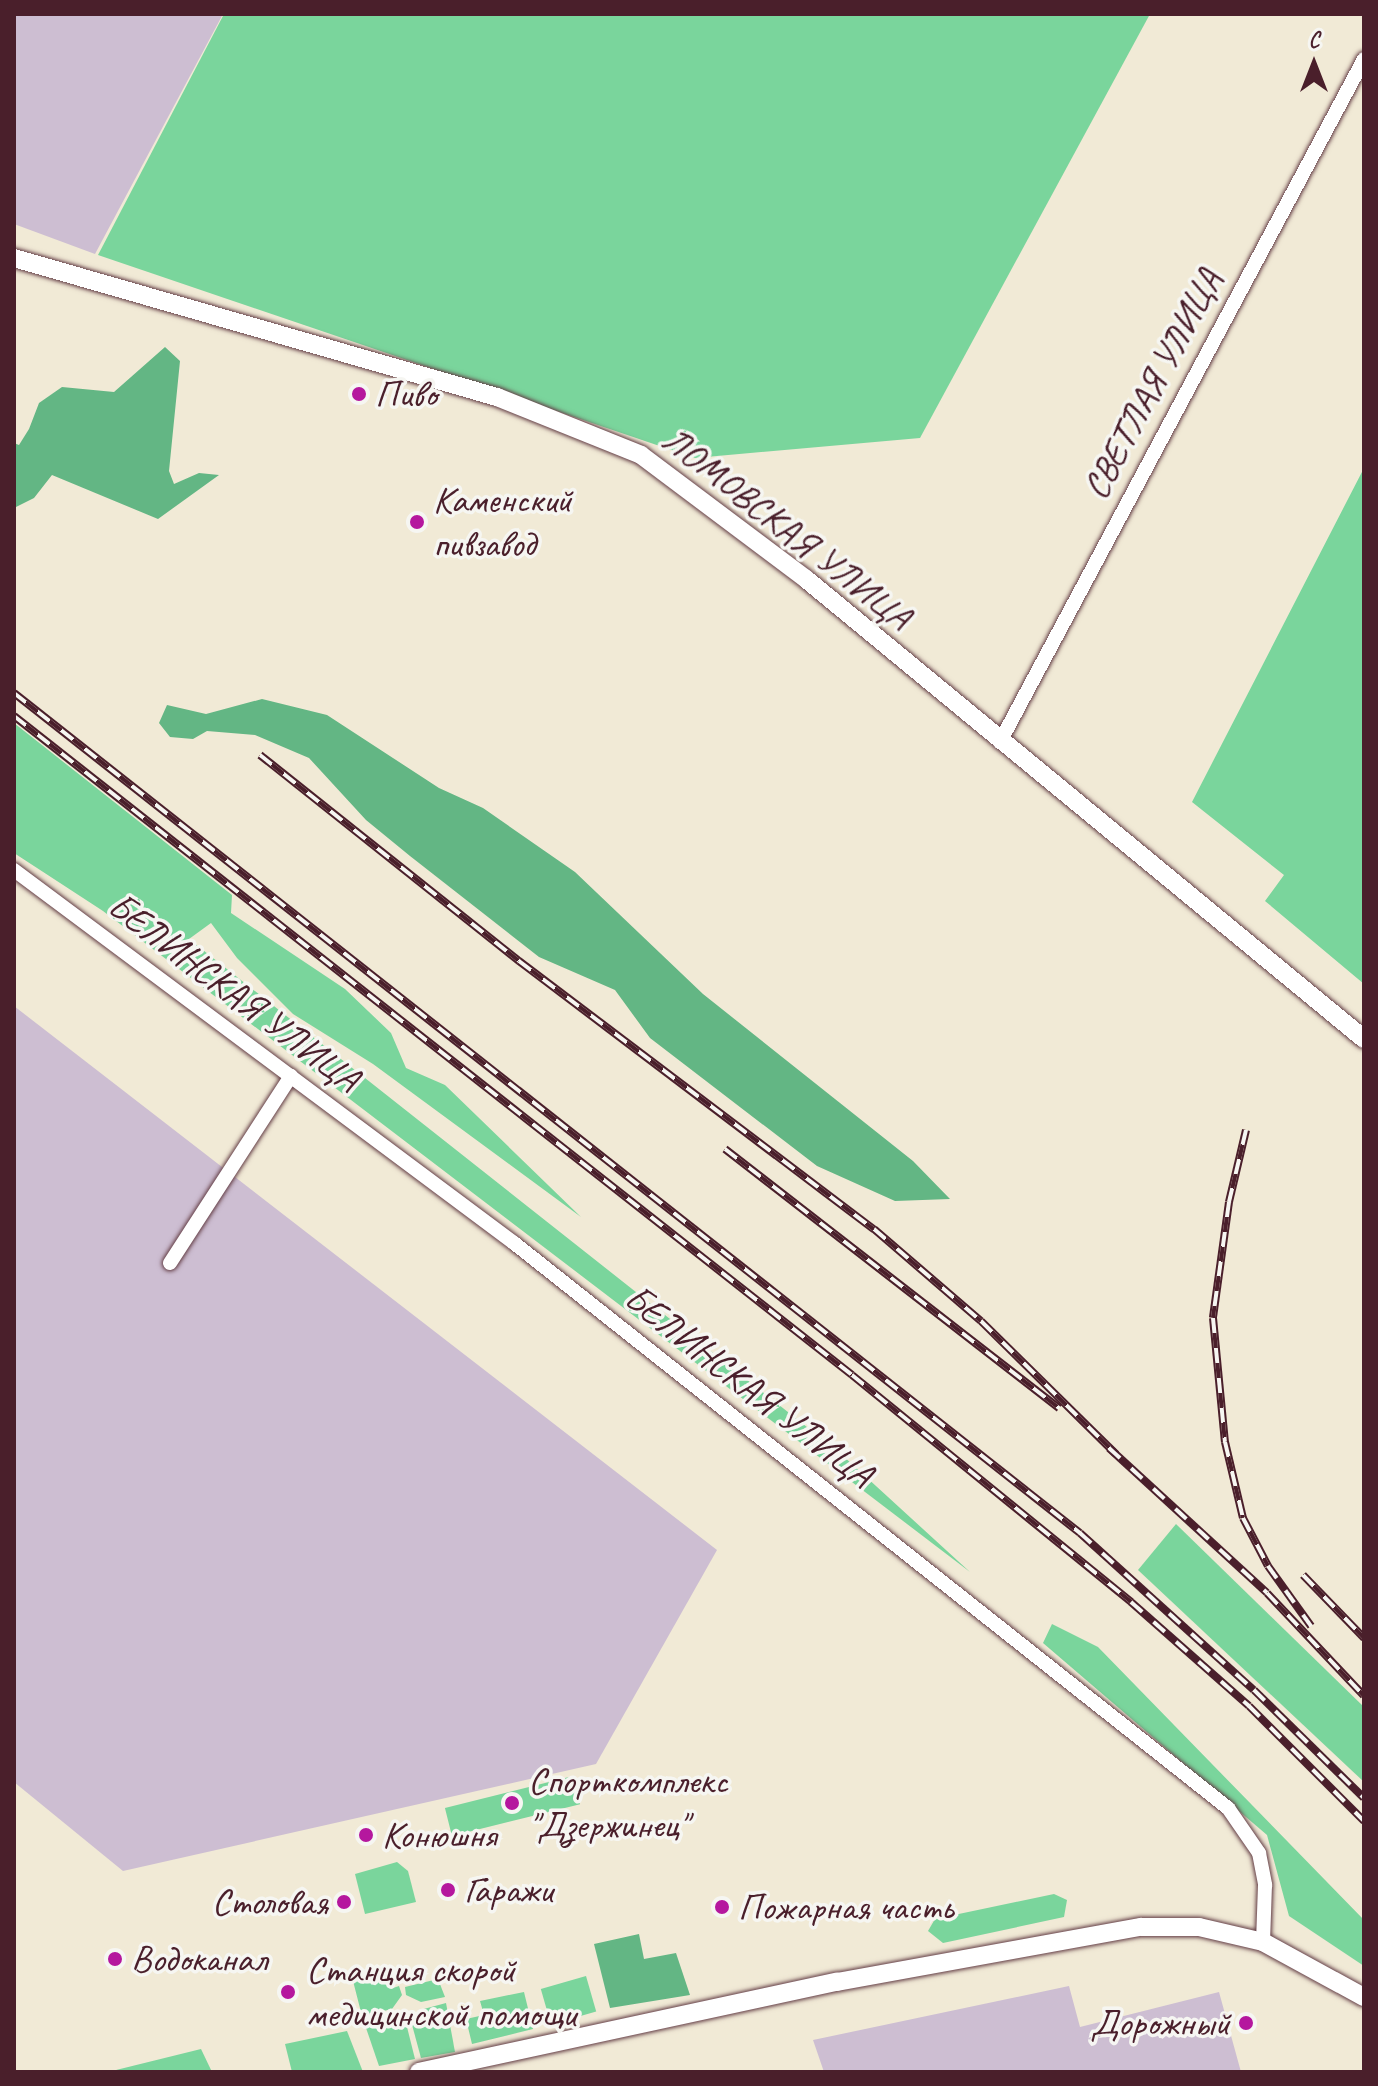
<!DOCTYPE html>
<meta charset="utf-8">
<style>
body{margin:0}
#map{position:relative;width:1378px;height:2086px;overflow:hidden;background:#f1ead6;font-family:Caveat,sans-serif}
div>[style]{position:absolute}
.industrial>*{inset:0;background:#cdbed2}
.green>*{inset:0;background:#7ad59c;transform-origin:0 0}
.forest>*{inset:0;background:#63b684}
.roads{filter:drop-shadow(0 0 2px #633d45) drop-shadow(0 0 2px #633d45)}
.minor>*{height:14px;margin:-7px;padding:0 7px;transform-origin:7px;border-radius:7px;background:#fff}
.major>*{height:18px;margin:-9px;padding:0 9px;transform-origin:9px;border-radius:9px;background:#fff}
.rail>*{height:8px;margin-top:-4px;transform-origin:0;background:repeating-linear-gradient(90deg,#f6f6f2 0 15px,#4a1f2b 0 30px);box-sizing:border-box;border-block:2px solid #4a1f2b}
.dots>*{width:22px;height:22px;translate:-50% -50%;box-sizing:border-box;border:4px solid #f6f6f2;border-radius:50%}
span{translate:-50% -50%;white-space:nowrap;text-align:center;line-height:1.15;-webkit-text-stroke:7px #f6f6f2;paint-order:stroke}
.street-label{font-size:38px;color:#4a1f2b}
.poi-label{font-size:38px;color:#4a1f2b}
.left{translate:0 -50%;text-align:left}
.right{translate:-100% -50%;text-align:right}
.frame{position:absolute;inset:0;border:16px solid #4a1f2b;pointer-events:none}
.north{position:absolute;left:1274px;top:24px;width:80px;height:80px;-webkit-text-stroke:6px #f6f6f2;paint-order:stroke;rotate:0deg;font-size:22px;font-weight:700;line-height:32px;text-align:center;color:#4a1f2b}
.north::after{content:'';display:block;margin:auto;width:28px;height:36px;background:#4a1f2b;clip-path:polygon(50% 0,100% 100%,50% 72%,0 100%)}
</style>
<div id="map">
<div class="industrial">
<i style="clip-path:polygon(14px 14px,223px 14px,95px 254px,14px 224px)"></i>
<i style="clip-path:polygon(14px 1006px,717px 1550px,596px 1764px,123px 1871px,14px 1782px)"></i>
<i style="clip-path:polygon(1069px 1986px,1080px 2027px,1219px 1992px,1241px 2072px,824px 2072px,813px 2040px)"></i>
</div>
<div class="green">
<i style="clip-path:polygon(224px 14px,1150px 14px,920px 438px,695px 458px,98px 255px)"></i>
<i style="clip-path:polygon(1364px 468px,1364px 984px,1265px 901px,1284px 875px,1192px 802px)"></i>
<i style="clip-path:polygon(14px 723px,232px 895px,231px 913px,345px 989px,391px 1033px,406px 1068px,445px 1085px,581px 1217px,373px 1064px,293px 1014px,237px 958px,211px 923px,189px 939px,841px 1454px,970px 1572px,103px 911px,14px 853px)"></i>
<i style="clip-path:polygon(1176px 1524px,1364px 1707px,1364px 1782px,1138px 1570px)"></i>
<i style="clip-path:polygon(1052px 1624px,1098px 1647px,1364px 1920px,1364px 1966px,1289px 1916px,1267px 1835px,1043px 1643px)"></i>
<i style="left:573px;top:1776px;width:29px;height:132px;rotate:76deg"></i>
<i style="clip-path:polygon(397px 1862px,408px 1871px,416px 1902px,365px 1914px,355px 1874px)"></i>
<i style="clip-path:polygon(1054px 1894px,1067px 1900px,1064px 1917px,943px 1943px,928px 1931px,935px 1919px)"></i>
<i style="clip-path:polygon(389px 1973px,393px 1988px,399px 1986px,402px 1995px,392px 2009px,362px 2016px,352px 1977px)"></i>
<i style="left:586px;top:1976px;width:37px;height:47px;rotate:74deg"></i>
<i style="clip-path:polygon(438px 1979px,445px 1997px,421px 2002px,406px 1995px,405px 1987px)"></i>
<i style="clip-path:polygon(524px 1992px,533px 2029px,472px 2044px,466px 2019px,484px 2015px,480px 2001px)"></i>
<i style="clip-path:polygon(446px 2003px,455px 2052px,421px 2058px,411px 2021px,420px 2010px)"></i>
<i style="clip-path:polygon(392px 2015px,406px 2023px,415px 2059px,379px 2066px,364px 2022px)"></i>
<i style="clip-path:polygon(347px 2031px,363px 2072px,292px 2072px,285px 2044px)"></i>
<i style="clip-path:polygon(201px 2049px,212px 2072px,112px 2072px,112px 2071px)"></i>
</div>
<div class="forest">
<i style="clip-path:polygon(165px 347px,180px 361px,169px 471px,174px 484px,199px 473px,219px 475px,158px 519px,52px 475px,34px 498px,14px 508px,14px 443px,19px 445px,29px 429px,39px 403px,62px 387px,114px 392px)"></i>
<i style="clip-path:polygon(262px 699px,327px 715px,439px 788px,483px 808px,575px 872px,703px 994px,913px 1161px,950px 1199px,895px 1201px,817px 1166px,650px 1038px,615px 990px,539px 957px,410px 856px,366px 820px,309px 758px,255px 735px,207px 731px,193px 739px,170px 737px,159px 723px,167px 705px,206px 714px)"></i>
<i style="clip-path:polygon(639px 1934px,644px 1959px,676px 1953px,690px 1995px,610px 2008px,594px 1944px)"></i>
</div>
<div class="roads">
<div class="minor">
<i style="left:1000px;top:742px;width:774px;rotate:-61.94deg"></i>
<i style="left:14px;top:870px;width:624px;rotate:36.72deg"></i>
<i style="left:514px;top:1243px;width:911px;rotate:38.36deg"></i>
<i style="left:1228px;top:1808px;width:55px;rotate:55.4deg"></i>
<i style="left:1259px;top:1853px;width:33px;rotate:79deg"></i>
<i style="left:1265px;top:1885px;width:57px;rotate:92deg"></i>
<i style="left:170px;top:1263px;width:223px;rotate:-57.1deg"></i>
</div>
<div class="major">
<i style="left:14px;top:258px;width:503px;rotate:16.06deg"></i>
<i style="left:497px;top:397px;width:155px;rotate:21.9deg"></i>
<i style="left:641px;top:455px;width:206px;rotate:36.9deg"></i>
<i style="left:806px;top:579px;width:723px;rotate:39.5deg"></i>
<i style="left:419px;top:2072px;width:428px;rotate:-12.2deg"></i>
<i style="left:837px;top:1982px;width:309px;rotate:-10.3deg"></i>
<i style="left:1141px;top:1927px;width:58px"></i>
<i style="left:1199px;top:1927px;width:66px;rotate:13.2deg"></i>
<i style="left:1263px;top:1942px;width:115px;rotate:28.6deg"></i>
</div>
</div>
<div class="rail">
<i style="left:14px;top:693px;width:1357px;rotate:38.24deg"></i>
<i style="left:1080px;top:1533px;width:234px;rotate:42.1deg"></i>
<i style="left:1254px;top:1690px;width:154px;rotate:44.5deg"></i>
<i style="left:14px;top:716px;width:1066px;rotate:38.18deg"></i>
<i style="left:852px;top:1375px;width:360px;rotate:39.1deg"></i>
<i style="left:1131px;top:1602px;width:157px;rotate:41.4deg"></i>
<i style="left:1249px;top:1706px;width:163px;rotate:45deg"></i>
<i style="left:260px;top:755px;width:331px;rotate:38.5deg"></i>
<i style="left:519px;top:961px;width:445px;rotate:37.1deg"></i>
<i style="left:874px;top:1229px;width:141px;rotate:40.7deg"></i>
<i style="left:981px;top:1321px;width:190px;rotate:44.6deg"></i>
<i style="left:1246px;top:1130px;width:74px;rotate:103.3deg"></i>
<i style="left:1229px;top:1202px;width:117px;rotate:97.9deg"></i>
<i style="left:1213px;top:1318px;width:125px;rotate:84.5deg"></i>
<i style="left:1225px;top:1442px;width:78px;rotate:76.7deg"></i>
<i style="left:1243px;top:1518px;width:54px;rotate:62.5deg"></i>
<i style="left:1268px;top:1566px;width:74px;rotate:54.4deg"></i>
<i style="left:725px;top:1149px;width:423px;rotate:37.8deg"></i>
<i style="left:1109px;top:1448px;width:214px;rotate:42.5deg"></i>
<i style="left:1267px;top:1593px;width:141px;rotate:46.7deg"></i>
<i style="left:1303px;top:1575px;width:88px;rotate:45.9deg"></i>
</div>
<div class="dots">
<i style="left:359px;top:394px;background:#b5179e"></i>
<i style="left:417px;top:522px;background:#b5179e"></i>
<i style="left:512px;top:1803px;background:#b5179e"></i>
<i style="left:366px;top:1835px;background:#b5179e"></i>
<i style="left:448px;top:1890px;background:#b5179e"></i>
<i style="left:344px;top:1902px;background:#b5179e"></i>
<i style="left:722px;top:1907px;background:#b5179e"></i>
<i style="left:115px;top:1959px;background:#b5179e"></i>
<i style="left:288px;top:1992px;background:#b5179e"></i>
<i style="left:1246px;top:2023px;background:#b5179e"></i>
</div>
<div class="street-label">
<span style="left:1152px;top:384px;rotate:-62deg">СВЕТЛАЯ УЛИЦА</span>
<span style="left:787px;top:528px;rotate:38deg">ЛОМОВСКАЯ УЛИЦА</span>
<span style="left:234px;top:992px;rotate:37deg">БЕЛИНСКАЯ УЛИЦА</span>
<span style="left:749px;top:1386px;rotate:38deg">БЕЛИНСКАЯ УЛИЦА</span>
</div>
<div class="poi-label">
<span class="left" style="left:375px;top:394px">Пиво</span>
<span class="left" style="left:433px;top:522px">Каменский<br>пивзавод</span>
<span class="left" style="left:528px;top:1803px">Спорткомплекс<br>"Дзержинец"</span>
<span class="left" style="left:382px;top:1835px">Конюшня</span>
<span class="left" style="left:464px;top:1890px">Гаражи</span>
<span class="right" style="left:328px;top:1902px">Столовая</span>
<span class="left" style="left:738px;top:1907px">Пожарная часть</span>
<span class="left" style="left:131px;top:1959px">Водоканал</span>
<span class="left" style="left:306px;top:1992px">Станция скорой<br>медицинской помощи</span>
<span class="right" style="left:1230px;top:2023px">Дорожный</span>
</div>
<div class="frame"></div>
<div class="north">С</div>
</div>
